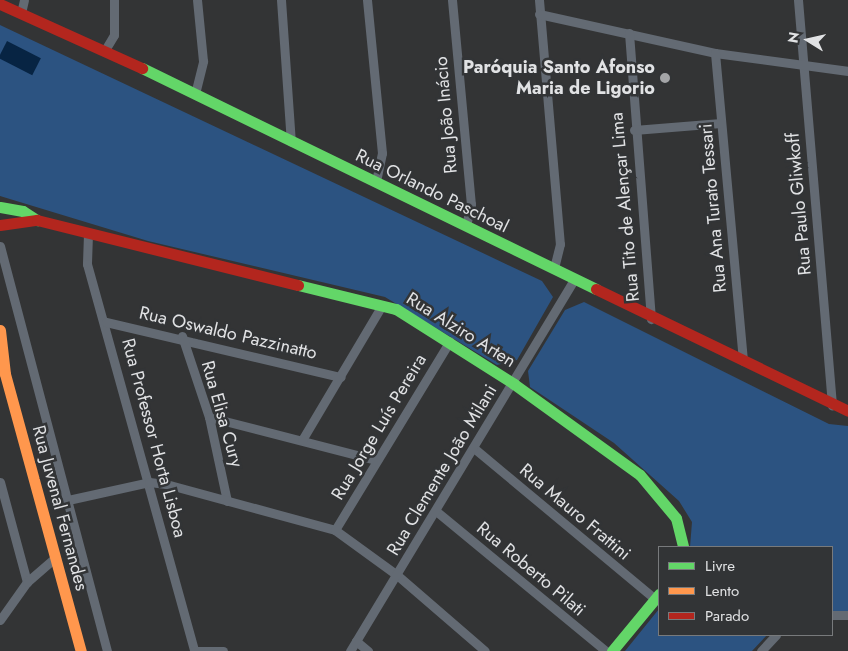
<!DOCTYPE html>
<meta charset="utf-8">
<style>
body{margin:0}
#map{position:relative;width:848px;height:651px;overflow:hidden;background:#333435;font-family:Jost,sans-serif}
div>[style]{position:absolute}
.green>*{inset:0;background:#2c5381}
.water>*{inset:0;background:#072443;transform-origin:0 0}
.street>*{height:9px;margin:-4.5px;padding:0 4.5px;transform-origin:4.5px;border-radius:4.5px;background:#636a73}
.fast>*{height:11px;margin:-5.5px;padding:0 5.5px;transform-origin:5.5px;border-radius:5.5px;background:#63d668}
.slow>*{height:11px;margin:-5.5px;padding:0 5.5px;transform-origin:5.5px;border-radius:5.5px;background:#ff974d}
.jam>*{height:11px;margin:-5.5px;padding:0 5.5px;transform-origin:5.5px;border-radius:5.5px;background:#b3261e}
.dots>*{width:14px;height:14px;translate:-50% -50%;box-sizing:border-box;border:2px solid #323436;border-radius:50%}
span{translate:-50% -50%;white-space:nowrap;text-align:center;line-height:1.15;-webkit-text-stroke:5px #323436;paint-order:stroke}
.poi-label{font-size:18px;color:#e1e2e4;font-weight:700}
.right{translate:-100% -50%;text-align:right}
.street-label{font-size:18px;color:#e1e2e4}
.legend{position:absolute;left:658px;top:546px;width:175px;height:90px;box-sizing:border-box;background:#323436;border:1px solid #787a7c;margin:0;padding:6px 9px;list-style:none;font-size:15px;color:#e1e2e4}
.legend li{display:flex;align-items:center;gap:10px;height:25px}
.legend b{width:25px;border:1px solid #787a7c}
.north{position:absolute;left:783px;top:15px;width:50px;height:50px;-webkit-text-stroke:4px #323436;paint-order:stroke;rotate:280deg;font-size:14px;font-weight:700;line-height:20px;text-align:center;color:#e1e2e4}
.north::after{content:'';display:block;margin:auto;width:18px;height:22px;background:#e1e2e4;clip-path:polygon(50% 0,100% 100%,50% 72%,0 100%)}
</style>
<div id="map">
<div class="green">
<i style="clip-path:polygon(0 25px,542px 281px,553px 297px,517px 360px,497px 365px,385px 297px,148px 241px,0 196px)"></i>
<i style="clip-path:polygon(584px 302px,829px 424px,848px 426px,848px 613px,832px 612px,832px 547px,690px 547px,692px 522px,679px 501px,614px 443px,530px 387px,528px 371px,565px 310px)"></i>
<i style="clip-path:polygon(659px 609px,659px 635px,767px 635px,752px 651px,625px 651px)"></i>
</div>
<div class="water">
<i style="left:7px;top:41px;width:38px;height:19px;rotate:27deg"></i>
</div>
<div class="street">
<i style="left:281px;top:0;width:142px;rotate:86deg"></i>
<i style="left:367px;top:0;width:154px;rotate:84.4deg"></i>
<i style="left:382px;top:153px;width:30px;rotate:102deg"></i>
<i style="left:452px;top:0;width:205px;rotate:84.7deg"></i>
<i style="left:471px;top:204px;width:22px;rotate:103deg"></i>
<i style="left:539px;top:0;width:245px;rotate:85.1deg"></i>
<i style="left:560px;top:244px;width:25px;rotate:104deg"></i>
<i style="left:798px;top:0;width:407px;rotate:85.2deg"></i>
<i style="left:21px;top:13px;width:13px;rotate:-77deg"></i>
<i style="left:539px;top:14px;width:180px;rotate:12.5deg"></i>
<i style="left:715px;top:53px;width:134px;rotate:7.7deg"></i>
<i style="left:629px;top:33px;width:287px;rotate:85.6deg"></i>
<i style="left:105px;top:50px;width:17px;rotate:-59deg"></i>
<i style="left:114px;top:35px;width:35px;rotate:-90deg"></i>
<i style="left:715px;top:53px;width:309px;rotate:84.8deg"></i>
<i style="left:195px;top:94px;width:34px;rotate:-76deg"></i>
<i style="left:203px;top:61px;width:61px;rotate:-95.6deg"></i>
<i style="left:634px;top:130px;width:87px;rotate:-4.6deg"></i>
<i style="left:88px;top:234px;width:30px;rotate:92deg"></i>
<i style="left:87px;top:264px;width:402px;rotate:74.5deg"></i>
<i style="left:0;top:246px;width:419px;rotate:75.2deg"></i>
<i style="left:106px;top:322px;width:241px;rotate:13.2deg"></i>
<i style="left:182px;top:336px;width:85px;rotate:71.6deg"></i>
<i style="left:209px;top:417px;width:86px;rotate:77.9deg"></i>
<i style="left:209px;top:417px;width:173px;rotate:14.4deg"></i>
<i style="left:302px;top:440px;width:157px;rotate:-59.3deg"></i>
<i style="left:475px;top:449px;width:234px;rotate:39.8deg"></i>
<i style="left:0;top:482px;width:104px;rotate:74.9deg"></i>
<i style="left:68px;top:500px;width:83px;rotate:-12.5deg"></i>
<i style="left:149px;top:482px;width:17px;rotate:7deg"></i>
<i style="left:166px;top:484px;width:175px;rotate:15.2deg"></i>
<i style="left:335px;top:530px;width:77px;rotate:36deg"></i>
<i style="left:397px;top:575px;width:116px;rotate:40.8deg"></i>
<i style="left:436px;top:511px;width:220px;rotate:39.5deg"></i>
<i style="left:335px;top:530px;width:221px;rotate:-58.7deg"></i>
<i style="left:832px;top:615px;width:16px"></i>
<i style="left:0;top:620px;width:47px;rotate:-54.6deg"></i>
<i style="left:27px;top:582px;width:38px;rotate:-41deg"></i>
<i style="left:356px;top:641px;width:16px;rotate:40deg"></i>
<i style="left:194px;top:651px;width:29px"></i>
<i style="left:350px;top:651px;width:434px;rotate:-58.9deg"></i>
<i style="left:761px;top:651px;width:22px;rotate:-47deg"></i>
</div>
<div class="fast">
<i style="left:142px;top:68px;width:505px;rotate:25.96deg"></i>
<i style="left:0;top:207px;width:23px;rotate:10deg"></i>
<i style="left:23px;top:211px;width:17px;rotate:33deg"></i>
<i style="left:298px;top:285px;width:101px;rotate:13.8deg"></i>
<i style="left:396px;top:309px;width:140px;rotate:32.4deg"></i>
<i style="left:514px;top:384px;width:155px;rotate:35.8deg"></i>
<i style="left:640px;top:475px;width:56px;rotate:50.1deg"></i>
<i style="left:676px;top:518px;width:30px;rotate:76deg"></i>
<i style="left:612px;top:651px;width:74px;rotate:-50.5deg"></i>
</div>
<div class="slow">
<i style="left:0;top:330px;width:44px;rotate:83.5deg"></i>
<i style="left:5px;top:374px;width:287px;rotate:74.7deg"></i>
</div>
<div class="jam">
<i style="left:0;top:4px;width:156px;rotate:24.3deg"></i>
<i style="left:0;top:225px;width:37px;rotate:-8deg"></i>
<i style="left:37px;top:220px;width:269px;rotate:14deg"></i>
<i style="left:596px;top:289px;width:280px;rotate:25.8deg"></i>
</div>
<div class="dots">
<i style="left:665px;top:78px;background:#a4a5a7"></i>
</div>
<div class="poi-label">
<span class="right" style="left:655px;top:78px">Paróquia Santo Afonso<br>Maria de Ligorio</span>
</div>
<div class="street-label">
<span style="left:446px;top:115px;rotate:-95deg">Rua João Inácio</span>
<span style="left:432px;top:191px;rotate:26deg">Rua Orlando Paschoal</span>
<span style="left:799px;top:204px;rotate:-95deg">Rua Paulo Gliwkoff</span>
<span style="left:625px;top:207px;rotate:-95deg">Rua Tito de Alençar Lima</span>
<span style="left:713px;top:208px;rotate:-95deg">Rua Ana Turato Tessari</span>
<span style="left:461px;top:330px;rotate:32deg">Rua Alziro Arten</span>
<span style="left:228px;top:333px;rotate:13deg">Rua Oswaldo Pazzinatto</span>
<span style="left:222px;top:414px;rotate:74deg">Rua Elisa Cury</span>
<span style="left:379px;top:427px;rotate:-59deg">Rua Jorge Luís Pereira</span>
<span style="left:154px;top:438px;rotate:75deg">Rua Professor Horta Lisboa</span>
<span style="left:442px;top:470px;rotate:-59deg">Rua Clemente João Milani</span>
<span style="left:60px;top:508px;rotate:75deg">Rua Juvenal Fernandes</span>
<span style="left:575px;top:512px;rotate:40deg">Rua Mauro Frattini</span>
<span style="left:531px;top:569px;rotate:40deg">Rua Roberto Pilati</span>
</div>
<ul class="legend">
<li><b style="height:6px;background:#63d668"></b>Livre</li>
<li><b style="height:6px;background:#ff974d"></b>Lento</li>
<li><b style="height:6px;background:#b3261e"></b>Parado</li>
</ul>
<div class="north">N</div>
</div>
